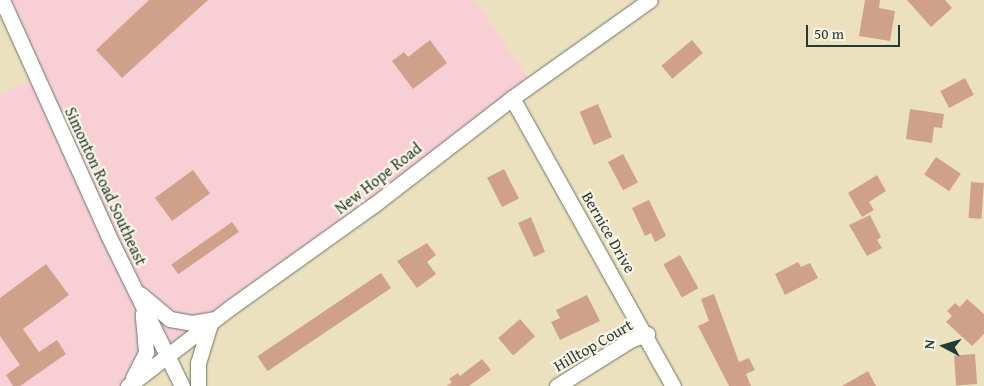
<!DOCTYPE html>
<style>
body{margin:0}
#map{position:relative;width:984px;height:386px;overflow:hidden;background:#ece1be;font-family:"Gentium Book Plus",serif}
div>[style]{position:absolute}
.built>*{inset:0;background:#f7cfd4}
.building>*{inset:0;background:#cfa18b;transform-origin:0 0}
.roads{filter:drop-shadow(0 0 1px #677664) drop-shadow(0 0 1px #677664)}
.minor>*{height:15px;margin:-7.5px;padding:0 7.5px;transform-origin:7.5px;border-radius:7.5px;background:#fff}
span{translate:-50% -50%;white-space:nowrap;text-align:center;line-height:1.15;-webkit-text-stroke:4.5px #fcf5e5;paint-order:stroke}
.street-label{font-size:16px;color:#1f3d34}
.north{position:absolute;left:919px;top:321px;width:50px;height:50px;-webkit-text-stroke:4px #fcf5e5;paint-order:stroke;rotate:276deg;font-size:14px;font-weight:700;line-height:20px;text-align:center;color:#1f3d34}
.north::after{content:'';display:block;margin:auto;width:18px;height:22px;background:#1f3d34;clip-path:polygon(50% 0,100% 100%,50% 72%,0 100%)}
.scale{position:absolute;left:806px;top:25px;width:94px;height:22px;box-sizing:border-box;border:2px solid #1f3d34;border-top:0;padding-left:6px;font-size:15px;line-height:18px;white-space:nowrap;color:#1f3d34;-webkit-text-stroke:4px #fcf5e5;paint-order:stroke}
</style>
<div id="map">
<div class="built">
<i style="clip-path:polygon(0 0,475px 0,535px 89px,152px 357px,119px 386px,0 386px,0 94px,31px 81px)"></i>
</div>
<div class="building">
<i style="clip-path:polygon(149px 0,208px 0,122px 78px,96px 50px)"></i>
<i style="clip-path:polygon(865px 0,880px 0,879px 8px,895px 11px,890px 41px,859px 36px)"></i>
<i style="clip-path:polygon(907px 0,945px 0,952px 8px,931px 27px)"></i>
<i style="clip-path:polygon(430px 40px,447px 63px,413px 89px,392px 61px,404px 52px,408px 57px)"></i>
<i style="left:692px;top:40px;width:17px;height:40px;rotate:50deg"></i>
<i style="left:965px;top:78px;width:19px;height:28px;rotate:62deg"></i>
<i style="left:598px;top:104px;width:36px;height:20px;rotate:67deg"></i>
<i style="clip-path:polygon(910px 109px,944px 114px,942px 128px,934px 127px,932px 143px,906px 139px)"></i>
<i style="left:623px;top:154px;width:32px;height:17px;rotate:62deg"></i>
<i style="left:936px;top:157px;width:30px;height:21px;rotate:34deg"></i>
<i style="left:504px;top:169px;width:33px;height:19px;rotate:63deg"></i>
<i style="left:193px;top:170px;width:29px;height:47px;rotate:54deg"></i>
<i style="clip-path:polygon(877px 175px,886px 191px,869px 202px,874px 210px,862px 217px,848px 193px)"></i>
<i style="left:971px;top:182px;width:13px;height:36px;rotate:4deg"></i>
<i style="clip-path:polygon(649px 200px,666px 236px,655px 242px,651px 233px,645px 236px,632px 208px)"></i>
<i style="clip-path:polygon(870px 215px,881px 237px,877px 240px,882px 248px,867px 256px,849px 225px)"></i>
<i style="clip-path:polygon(531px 217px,545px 252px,534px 257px,518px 223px)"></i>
<i style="left:232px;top:222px;width:12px;height:74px;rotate:55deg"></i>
<i style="clip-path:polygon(427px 243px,436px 255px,427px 262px,436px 274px,417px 288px,397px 261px)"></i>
<i style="left:680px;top:255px;width:38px;height:19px;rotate:61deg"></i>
<i style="clip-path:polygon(798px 262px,801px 267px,810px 263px,818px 278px,785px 295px,775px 274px)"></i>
<i style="clip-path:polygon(46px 264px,69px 295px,23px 329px,39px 352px,57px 340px,66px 354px,20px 386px,13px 386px,6px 375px,20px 365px,0 336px,0 298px)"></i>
<i style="left:381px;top:273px;width:18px;height:149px;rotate:56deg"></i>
<i style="clip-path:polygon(714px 294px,739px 362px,749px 358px,755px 370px,746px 374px,751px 386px,729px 386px,698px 326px,709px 321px,701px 299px)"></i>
<i style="clip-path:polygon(587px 295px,600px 321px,560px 340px,551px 322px,560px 318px,556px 310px)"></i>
<i style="clip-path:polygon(967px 299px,984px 314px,984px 334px,972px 346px,946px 322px,952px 316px,947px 311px,955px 303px,960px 307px)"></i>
<i style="left:520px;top:319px;width:23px;height:29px;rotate:49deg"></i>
<i style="left:975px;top:354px;width:30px;height:21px;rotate:86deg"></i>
<i style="clip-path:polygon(482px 359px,491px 370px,469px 386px,447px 386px,452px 382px,449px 379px,458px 373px,460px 376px)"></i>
<i style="clip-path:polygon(868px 371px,876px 386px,842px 386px)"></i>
</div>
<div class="roads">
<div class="minor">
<i style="left:2px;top:0;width:256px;rotate:65.7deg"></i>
<i style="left:107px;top:233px;width:170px;rotate:63.9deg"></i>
<i style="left:512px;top:98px;width:330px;rotate:60.8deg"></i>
<i style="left:140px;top:294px;width:39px;rotate:40deg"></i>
<i style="left:170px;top:319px;width:22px;rotate:10deg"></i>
<i style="left:192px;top:323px;width:22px;rotate:-10deg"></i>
<i style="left:133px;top:378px;width:29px;rotate:-63deg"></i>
<i style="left:146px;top:352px;width:38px;rotate:-95deg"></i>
<i style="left:128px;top:386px;width:130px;rotate:-37.5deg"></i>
<i style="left:231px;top:307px;width:177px;rotate:-35.6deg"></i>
<i style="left:375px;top:204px;width:173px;rotate:-37.7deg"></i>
<i style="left:512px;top:98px;width:169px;rotate:-35.4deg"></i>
<i style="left:198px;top:386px;width:23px;rotate:-90deg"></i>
<i style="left:198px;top:363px;width:41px;rotate:-72.9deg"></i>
<i style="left:557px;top:386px;width:89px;rotate:-32.1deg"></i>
<i style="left:632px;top:339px;width:16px;rotate:-18deg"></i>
</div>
</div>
<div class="street-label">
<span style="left:378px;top:178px;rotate:-38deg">New Hope Road</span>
<span style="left:106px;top:186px;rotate:65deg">Simonton Road Southeast</span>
<span style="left:609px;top:232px;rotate:60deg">Bernice Drive</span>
<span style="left:593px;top:345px;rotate:-30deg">Hilltop Court</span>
</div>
<div class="north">N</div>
<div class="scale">50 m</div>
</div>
